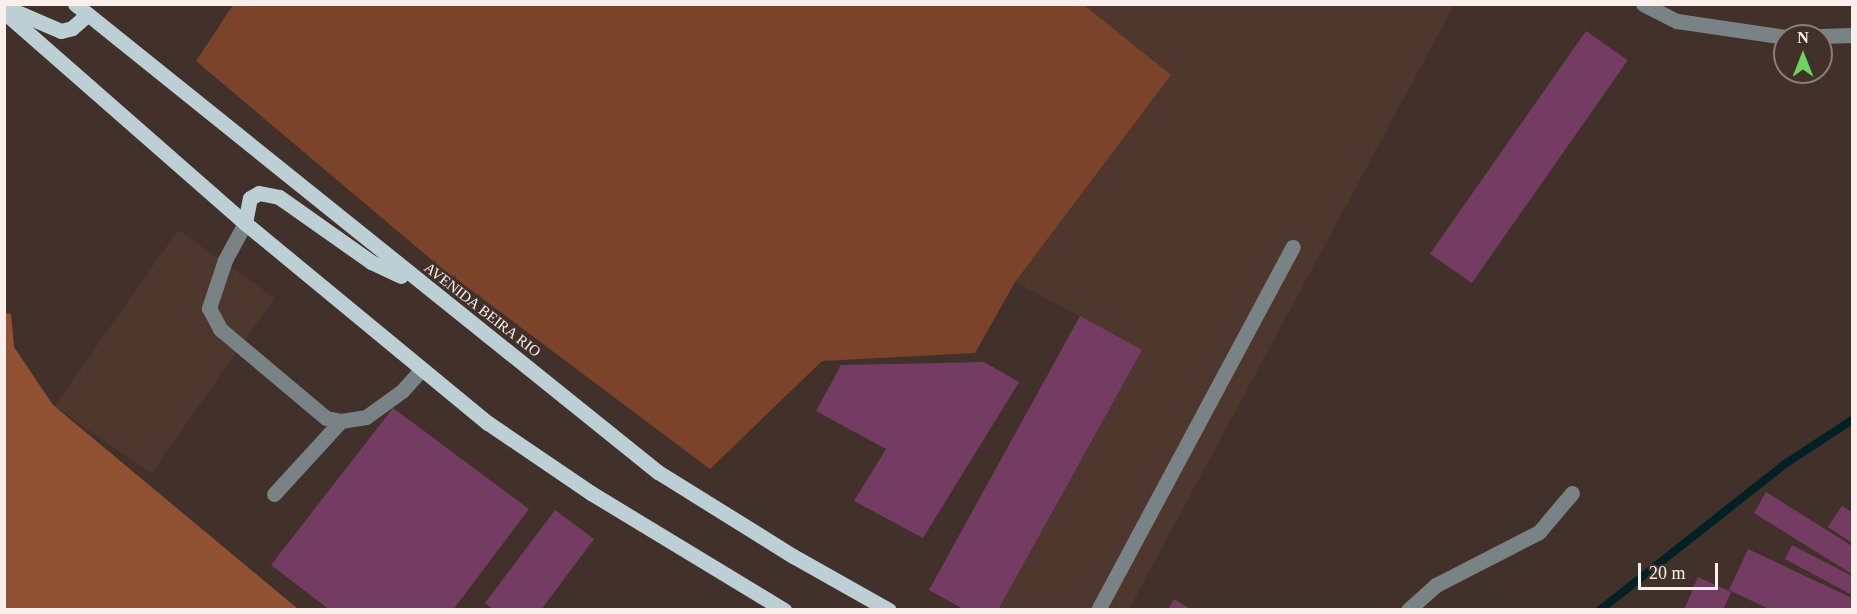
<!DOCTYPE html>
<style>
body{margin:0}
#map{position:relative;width:1857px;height:614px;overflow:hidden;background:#41312a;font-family:Georgia,serif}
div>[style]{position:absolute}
.built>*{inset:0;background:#4e382e;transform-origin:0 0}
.green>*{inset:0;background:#7b442a}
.forest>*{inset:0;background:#915133}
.stream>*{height:8px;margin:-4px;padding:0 4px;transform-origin:4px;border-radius:4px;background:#012125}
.building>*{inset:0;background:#753c63;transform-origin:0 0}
.minor>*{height:15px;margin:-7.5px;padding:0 7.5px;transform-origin:7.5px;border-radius:7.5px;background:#798285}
.major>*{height:15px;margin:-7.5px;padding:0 7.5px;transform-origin:7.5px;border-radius:7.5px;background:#bccfd5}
span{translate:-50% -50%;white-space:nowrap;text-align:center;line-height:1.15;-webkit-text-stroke:4.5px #41312a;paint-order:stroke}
.street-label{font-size:15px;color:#faefeb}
.frame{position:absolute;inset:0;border:6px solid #faefeb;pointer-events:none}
.north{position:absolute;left:1773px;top:24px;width:60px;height:60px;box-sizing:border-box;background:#41312a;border:2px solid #8b7d77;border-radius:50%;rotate:0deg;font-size:16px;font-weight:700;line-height:24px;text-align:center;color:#faefeb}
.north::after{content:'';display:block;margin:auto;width:21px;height:27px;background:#6ed360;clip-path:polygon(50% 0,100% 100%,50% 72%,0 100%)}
.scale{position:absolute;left:1638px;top:563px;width:80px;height:27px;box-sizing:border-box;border:3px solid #faefeb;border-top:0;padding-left:8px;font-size:18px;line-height:21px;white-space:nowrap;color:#faefeb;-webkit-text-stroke:4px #41312a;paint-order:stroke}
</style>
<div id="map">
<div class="built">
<i style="clip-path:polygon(1084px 5px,1454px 5px,1129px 609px,998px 610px,1142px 350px,1015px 282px,1171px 75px)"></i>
<i style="left:178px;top:230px;width:118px;height:215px;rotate:35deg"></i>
</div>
<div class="green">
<i style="clip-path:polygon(1084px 5px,1171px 75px,1015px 282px,975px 353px,822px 361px,710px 469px,439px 266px,196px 61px,233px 5px)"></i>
</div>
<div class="forest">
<i style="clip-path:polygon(5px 313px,11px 314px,14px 347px,53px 405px,298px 609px,5px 609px)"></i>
</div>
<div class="stream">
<i style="left:1600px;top:610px;width:236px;rotate:-38.3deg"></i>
<i style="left:1785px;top:464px;width:80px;rotate:-33.3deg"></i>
</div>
<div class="building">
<i style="left:1586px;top:31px;width:51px;height:272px;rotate:35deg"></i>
<i style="clip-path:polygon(1080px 316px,1142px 350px,998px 610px,965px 610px,929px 590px)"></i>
<i style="clip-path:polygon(984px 362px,1019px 382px,923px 538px,854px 501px,886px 449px,816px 411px,841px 365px)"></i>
<i style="clip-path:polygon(393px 408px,529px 509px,453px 610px,330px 610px,271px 565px)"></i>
<i style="clip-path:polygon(1766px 492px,1852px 546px,1852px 574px,1754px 513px)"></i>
<i style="clip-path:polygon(1842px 506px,1852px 512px,1852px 543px,1828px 527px)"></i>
<i style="clip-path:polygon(555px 510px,594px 539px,541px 610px,494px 610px,485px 603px)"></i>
<i style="clip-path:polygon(1792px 545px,1852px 576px,1852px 595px,1785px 559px)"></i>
<i style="clip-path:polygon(1748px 549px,1852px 598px,1851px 610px,1771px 610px,1729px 590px)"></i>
<i style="clip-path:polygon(1698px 577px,1731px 592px,1723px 610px,1684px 610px)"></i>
<i style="clip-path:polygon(1174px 599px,1192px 610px,1168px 610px)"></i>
</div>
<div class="minor">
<i style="left:1643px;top:4px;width:38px;rotate:27deg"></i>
<i style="left:1677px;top:21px;width:109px;rotate:8.4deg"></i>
<i style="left:1821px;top:36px;width:31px;rotate:-2deg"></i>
<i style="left:245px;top:223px;width:42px;rotate:118.4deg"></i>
<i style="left:225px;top:260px;width:51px;rotate:108.4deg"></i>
<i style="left:209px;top:308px;width:24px;rotate:62deg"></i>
<i style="left:220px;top:329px;width:138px;rotate:40deg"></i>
<i style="left:326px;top:418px;width:15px;rotate:11deg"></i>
<i style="left:341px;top:421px;width:25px;rotate:-9deg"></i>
<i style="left:366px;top:417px;width:44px;rotate:-35.8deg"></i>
<i style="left:402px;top:391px;width:30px;rotate:-48deg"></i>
<i style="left:274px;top:494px;width:99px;rotate:-47.5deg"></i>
<i style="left:1098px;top:610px;width:412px;rotate:-61.8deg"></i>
<i style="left:1408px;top:610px;width:38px;rotate:-42deg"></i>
<i style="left:1436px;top:585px;width:116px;rotate:-27.2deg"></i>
<i style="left:1539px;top:532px;width:51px;rotate:-49.8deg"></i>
</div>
<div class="major">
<i style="left:75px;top:4px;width:748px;rotate:38.76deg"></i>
<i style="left:658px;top:472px;width:159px;rotate:31.9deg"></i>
<i style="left:793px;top:556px;width:110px;rotate:29.4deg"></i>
<i style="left:12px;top:10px;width:53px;rotate:23.2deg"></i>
<i style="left:61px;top:31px;width:11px;rotate:-15deg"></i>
<i style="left:72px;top:28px;width:20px;rotate:-41deg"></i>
<i style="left:4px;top:12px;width:320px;rotate:41.2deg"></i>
<i style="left:245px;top:223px;width:315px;rotate:39.5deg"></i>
<i style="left:488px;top:423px;width:125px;rotate:34.2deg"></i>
<i style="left:591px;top:493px;width:226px;rotate:31.2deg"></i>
<i style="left:245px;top:223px;width:25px;rotate:-79deg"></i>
<i style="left:250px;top:198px;width:10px;rotate:-29deg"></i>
<i style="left:259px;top:193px;width:20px;rotate:11deg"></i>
<i style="left:279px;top:197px;width:113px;rotate:35.2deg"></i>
<i style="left:371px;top:262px;width:33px;rotate:25deg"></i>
</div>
<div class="street-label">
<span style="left:482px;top:310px;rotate:38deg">AVENIDA BEIRA RIO</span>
</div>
<div class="frame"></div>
<div class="north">N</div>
<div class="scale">20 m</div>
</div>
